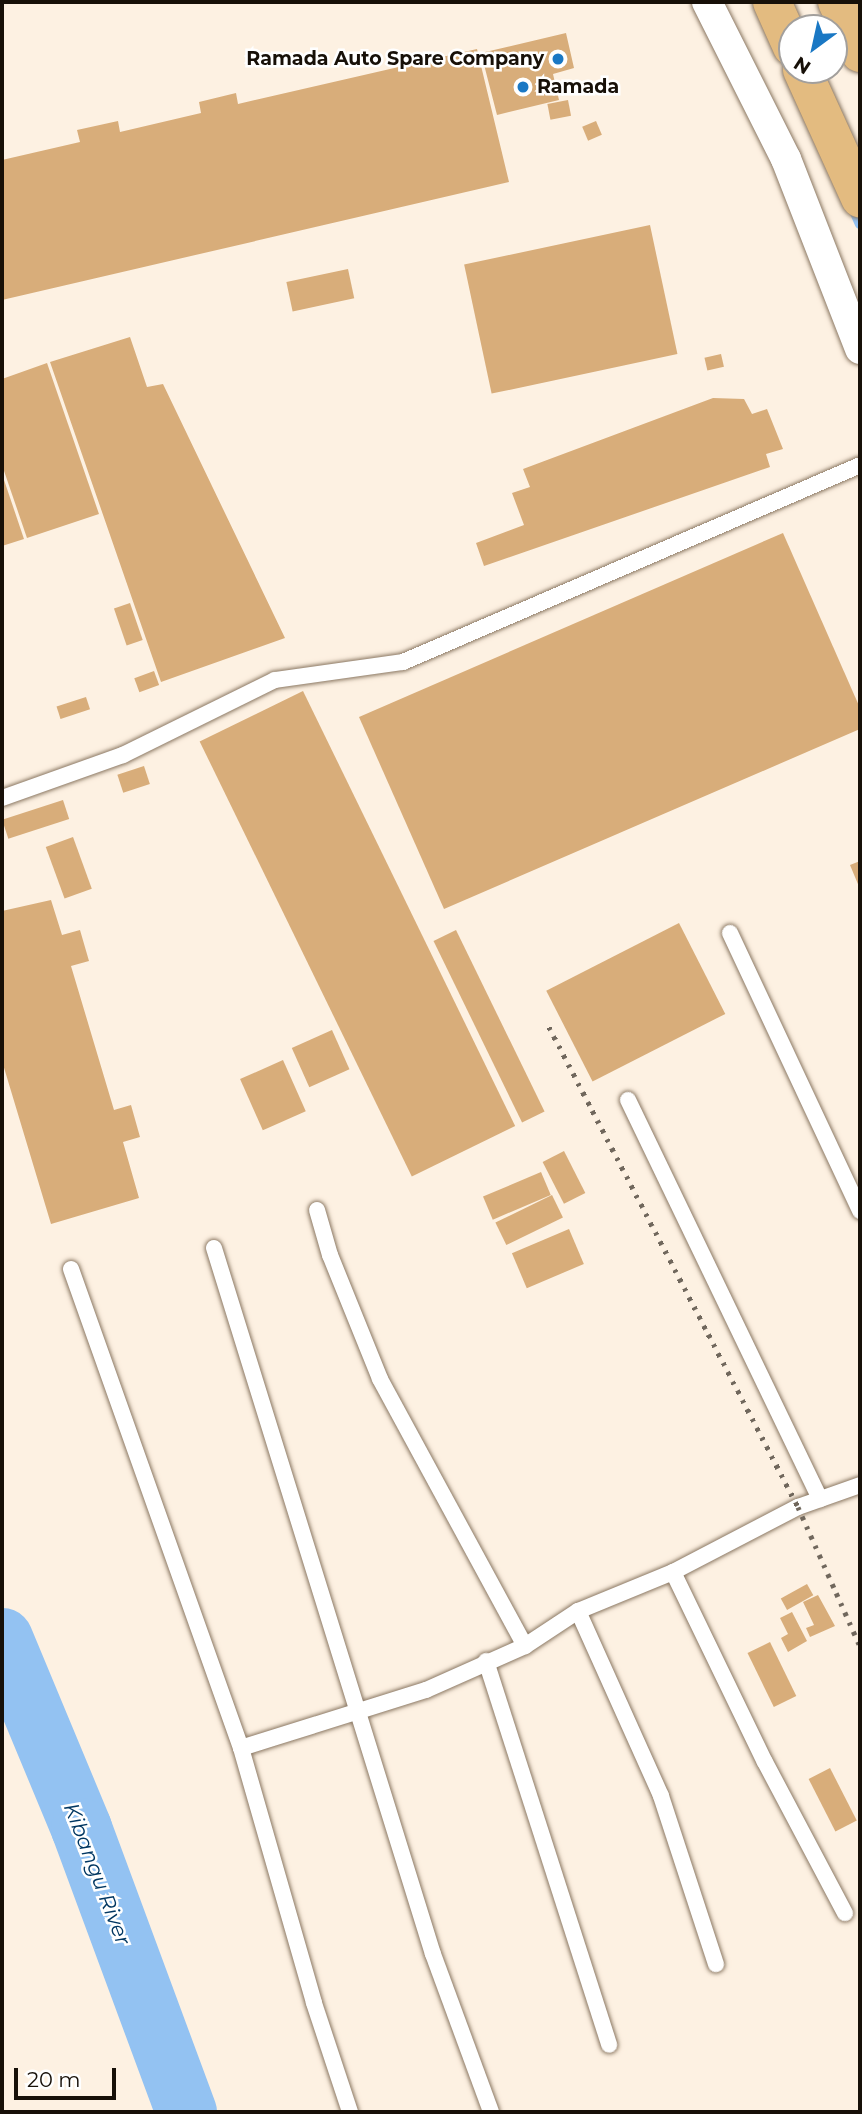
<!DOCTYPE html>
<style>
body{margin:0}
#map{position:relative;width:862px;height:2114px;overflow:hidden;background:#fdf1e2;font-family:Montserrat,sans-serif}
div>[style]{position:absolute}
.stream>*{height:10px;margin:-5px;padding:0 5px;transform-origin:5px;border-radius:5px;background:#93c2f2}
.river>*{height:61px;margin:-30.5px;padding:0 30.5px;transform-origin:30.5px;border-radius:30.5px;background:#93c2f2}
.building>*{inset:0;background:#d8ad7a;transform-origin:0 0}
.roads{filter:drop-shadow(0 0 2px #8b7863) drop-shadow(0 0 2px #8b7863)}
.service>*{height:16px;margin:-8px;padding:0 8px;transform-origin:8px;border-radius:8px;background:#fff}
.minor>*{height:30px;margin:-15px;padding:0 15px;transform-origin:15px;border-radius:15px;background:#fff}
.primary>*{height:38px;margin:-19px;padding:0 19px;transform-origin:19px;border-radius:19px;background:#e3bb80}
.rail>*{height:5px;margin-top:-2.5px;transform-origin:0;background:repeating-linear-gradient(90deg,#70675c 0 3.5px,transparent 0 10.5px)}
.dots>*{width:19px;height:19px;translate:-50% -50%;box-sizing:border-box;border:4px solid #fff;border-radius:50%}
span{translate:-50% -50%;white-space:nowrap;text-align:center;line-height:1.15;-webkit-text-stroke:5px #fff;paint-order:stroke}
.poi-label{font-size:19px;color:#171008;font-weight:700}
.right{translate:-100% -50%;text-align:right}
.left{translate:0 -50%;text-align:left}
.water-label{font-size:21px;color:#003661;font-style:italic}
.frame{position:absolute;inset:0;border:4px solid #171008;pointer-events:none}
.north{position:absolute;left:778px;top:14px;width:70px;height:70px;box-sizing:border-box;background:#fff;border:2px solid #a29f9c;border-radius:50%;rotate:213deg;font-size:19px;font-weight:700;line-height:28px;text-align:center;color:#171008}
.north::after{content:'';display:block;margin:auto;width:24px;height:32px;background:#1a78c4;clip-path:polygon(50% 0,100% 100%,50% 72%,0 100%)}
.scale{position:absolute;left:14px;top:2068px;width:102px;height:32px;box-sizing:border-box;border:4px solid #171008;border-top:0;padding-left:9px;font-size:21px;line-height:24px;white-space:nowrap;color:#171008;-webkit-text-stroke:5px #fff;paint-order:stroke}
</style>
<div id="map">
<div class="stream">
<i style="left:851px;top:204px;width:22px;rotate:66deg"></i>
</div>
<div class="river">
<i style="left:2px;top:1638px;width:206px;rotate:67.4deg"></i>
<i style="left:81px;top:1828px;width:303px;rotate:69.7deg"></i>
</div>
<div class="building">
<i style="clip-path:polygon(566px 33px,574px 68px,553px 74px,559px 100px,497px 115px,481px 53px)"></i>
<i style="clip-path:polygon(477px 49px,509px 182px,2px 300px,2px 160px,80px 142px,77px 130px,118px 121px,120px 132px,201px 113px,199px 102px,236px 93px,238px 104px)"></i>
<i style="left:568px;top:100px;width:16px;height:21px;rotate:79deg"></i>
<i style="left:596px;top:121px;width:15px;height:15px;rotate:67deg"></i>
<i style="left:650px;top:225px;width:132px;height:190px;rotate:78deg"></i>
<i style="left:348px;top:269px;width:30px;height:63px;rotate:78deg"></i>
<i style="clip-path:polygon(130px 337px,147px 387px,163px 384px,285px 638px,161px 682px,50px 362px)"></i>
<i style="left:721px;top:354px;width:13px;height:17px;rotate:77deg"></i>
<i style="clip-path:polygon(47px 363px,99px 514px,27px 538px,2px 465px,2px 379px)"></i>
<i style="clip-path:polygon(713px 398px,744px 399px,752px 414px,767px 409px,783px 449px,766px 454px,770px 467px,484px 566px,476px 543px,524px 525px,512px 493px,530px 487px,523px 469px)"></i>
<i style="clip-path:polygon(2px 474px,24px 539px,2px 546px)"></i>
<i style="clip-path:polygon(783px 533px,860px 708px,860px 729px,444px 909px,359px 717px)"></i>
<i style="left:130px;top:603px;width:39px;height:17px;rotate:71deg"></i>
<i style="left:154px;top:671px;width:15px;height:21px;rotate:70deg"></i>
<i style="left:303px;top:691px;width:484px;height:115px;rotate:64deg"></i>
<i style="left:86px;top:697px;width:13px;height:31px;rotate:72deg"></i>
<i style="left:144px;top:766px;width:19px;height:28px;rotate:72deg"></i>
<i style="left:63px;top:800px;width:20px;height:64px;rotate:72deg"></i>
<i style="left:73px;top:837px;width:55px;height:29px;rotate:70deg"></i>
<i style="clip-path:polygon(860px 861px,860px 889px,850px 865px)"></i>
<i style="clip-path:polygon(51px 900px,62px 935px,80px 930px,89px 961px,71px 966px,114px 1110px,131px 1105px,140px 1137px,123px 1142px,139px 1198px,51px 1224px,2px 1061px,2px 911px)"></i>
<i style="left:679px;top:923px;width:102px;height:149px;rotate:63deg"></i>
<i style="left:456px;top:930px;width:202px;height:25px;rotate:64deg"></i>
<i style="left:332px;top:1030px;width:43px;height:44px;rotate:66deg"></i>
<i style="left:283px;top:1060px;width:56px;height:47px;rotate:66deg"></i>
<i style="left:564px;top:1151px;width:47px;height:24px;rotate:63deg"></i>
<i style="left:541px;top:1172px;width:25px;height:63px;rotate:67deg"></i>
<i style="left:552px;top:1195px;width:25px;height:63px;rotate:64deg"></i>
<i style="left:569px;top:1229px;width:38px;height:62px;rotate:67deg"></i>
<i style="left:807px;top:1584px;width:13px;height:30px;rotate:61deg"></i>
<i style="clip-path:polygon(818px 1595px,835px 1626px,810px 1637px,806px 1628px,814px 1625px,803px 1602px)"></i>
<i style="clip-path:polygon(792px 1612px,807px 1641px,788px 1652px,781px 1638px,788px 1634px,780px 1618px)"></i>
<i style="left:770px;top:1642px;width:60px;height:25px;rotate:64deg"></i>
<i style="left:830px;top:1768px;width:59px;height:24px;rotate:63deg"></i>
</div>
<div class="roads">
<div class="service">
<i style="left:2px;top:798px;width:128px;rotate:-19.6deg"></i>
<i style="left:123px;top:755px;width:169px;rotate:-26.3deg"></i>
<i style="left:275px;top:680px;width:129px;rotate:-8deg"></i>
<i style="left:403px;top:662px;width:498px;rotate:-23.3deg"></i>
<i style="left:730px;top:933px;width:307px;rotate:64.9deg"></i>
<i style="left:628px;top:1100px;width:443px;rotate:64.3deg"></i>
<i style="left:317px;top:1210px;width:47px;rotate:73.9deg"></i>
<i style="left:330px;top:1255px;width:134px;rotate:68deg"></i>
<i style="left:380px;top:1379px;width:304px;rotate:61.5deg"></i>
<i style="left:214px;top:1248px;width:739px;rotate:72.77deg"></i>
<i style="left:433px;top:1954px;width:168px;rotate:69.8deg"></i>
<i style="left:71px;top:1269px;width:508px;rotate:70.46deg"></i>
<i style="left:241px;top:1748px;width:265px;rotate:74deg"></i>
<i style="left:314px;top:2003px;width:115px;rotate:71.7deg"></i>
<i style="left:673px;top:1572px;width:211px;rotate:64.2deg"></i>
<i style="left:765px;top:1762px;width:171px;rotate:62.1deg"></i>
<i style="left:578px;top:1611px;width:203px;rotate:65.8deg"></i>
<i style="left:661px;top:1796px;width:177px;rotate:71.9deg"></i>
<i style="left:486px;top:1661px;width:403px;rotate:72.2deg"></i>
<i style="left:241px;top:1748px;width:194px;rotate:-17.4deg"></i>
<i style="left:426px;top:1690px;width:108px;rotate:-24deg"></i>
<i style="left:525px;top:1646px;width:64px;rotate:-33.4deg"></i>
<i style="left:578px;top:1611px;width:103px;rotate:-22.3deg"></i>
<i style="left:673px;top:1572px;width:141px;rotate:-27.5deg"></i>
<i style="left:798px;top:1507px;width:66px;rotate:-19.5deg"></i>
</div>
<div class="minor">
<i style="left:707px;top:2px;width:176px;rotate:63.3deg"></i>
<i style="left:786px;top:159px;width:204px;rotate:68.7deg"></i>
</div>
<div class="primary">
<i style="left:772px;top:2px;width:49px;rotate:66deg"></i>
<i style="left:837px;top:2px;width:56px;rotate:65.7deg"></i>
<i style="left:802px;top:70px;width:141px;rotate:65.6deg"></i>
</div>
</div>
<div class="rail">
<i style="left:549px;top:1027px;width:541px;rotate:62.58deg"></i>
<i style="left:798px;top:1507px;width:152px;rotate:66deg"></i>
</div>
<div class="dots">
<i style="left:558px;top:59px;background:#1a78c4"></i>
<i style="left:523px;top:87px;background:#1a78c4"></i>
</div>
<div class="poi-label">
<span class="right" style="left:544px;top:59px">Ramada Auto Spare Company</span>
<span class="left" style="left:537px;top:87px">Ramada</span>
</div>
<div class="water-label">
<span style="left:97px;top:1874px;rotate:69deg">Kibangu River</span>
</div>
<div class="frame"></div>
<div class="north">N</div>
<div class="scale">20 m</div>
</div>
